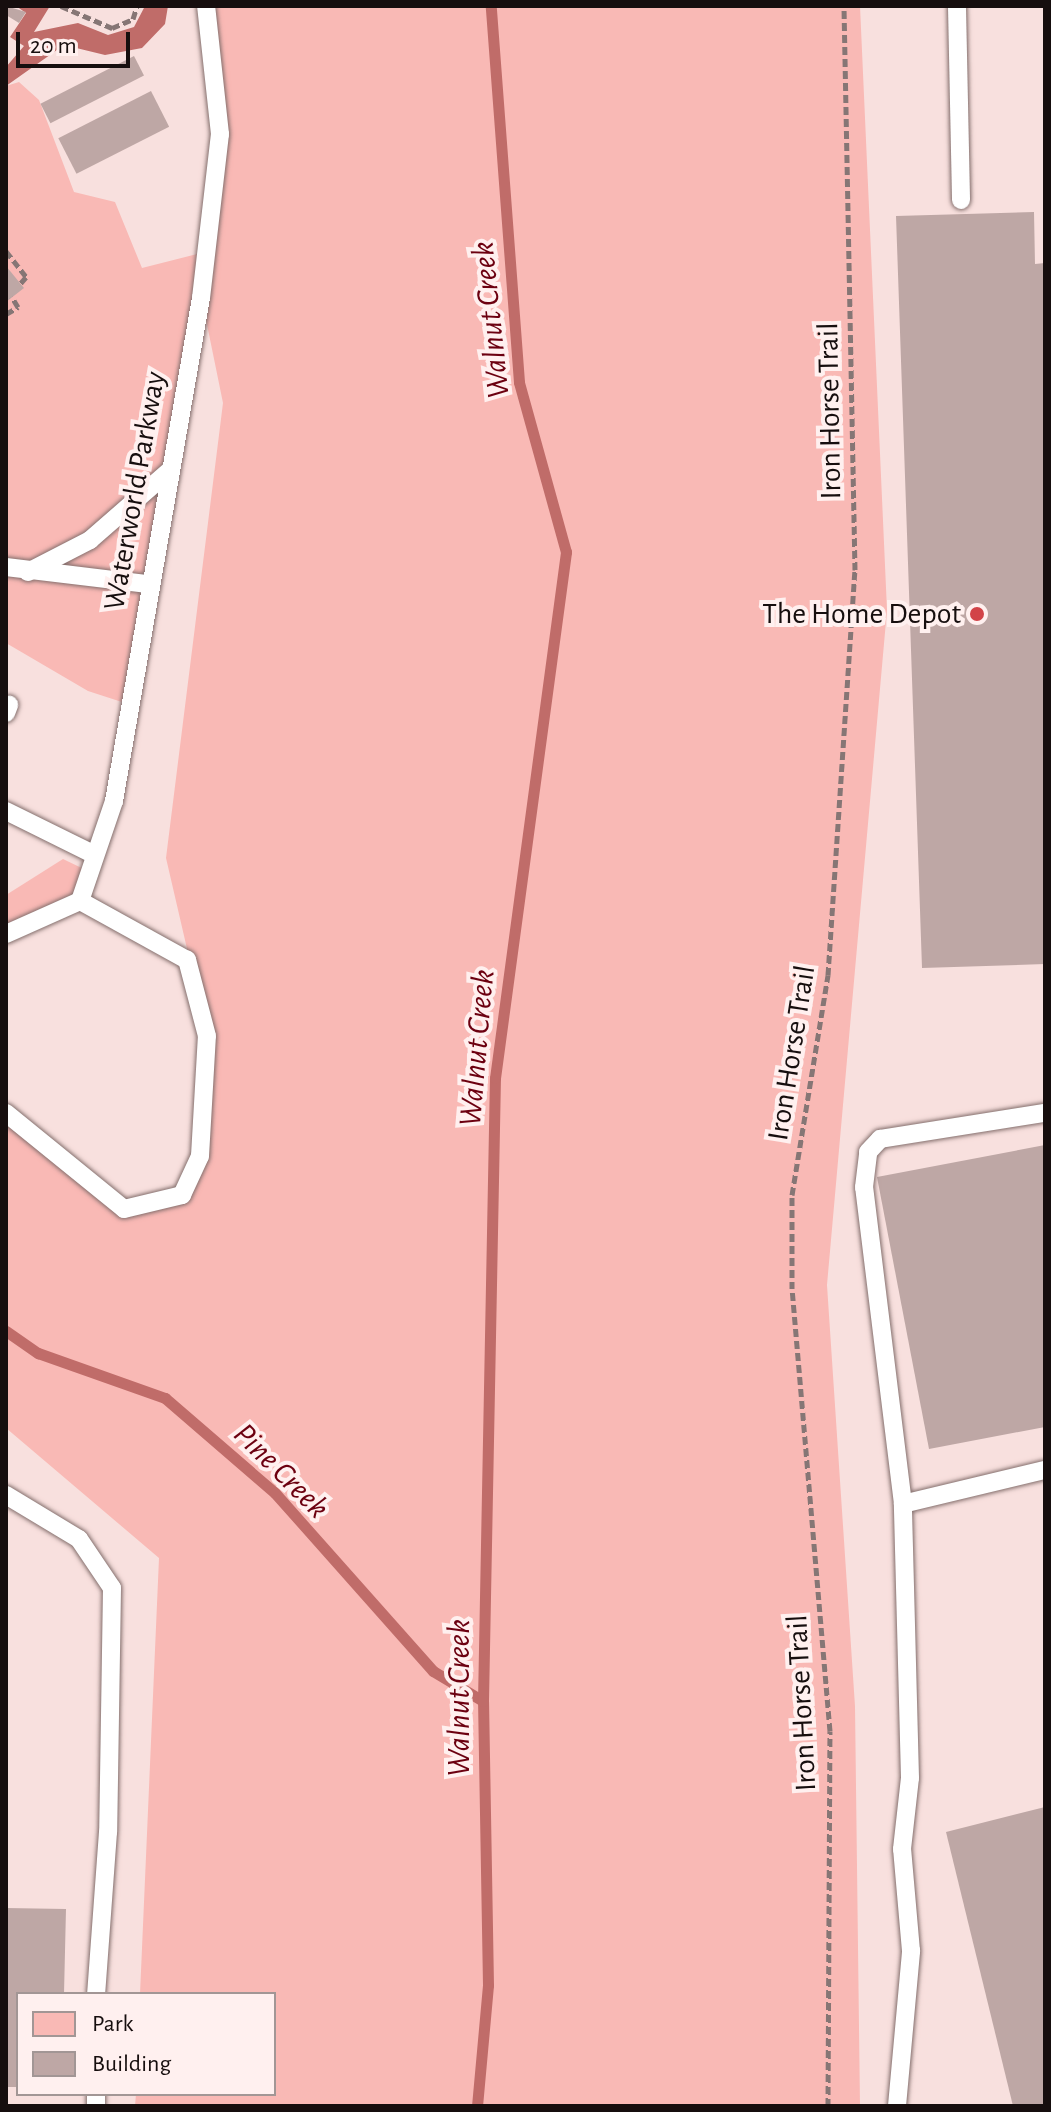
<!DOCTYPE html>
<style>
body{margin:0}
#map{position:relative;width:1051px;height:2112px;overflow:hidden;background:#f8e0de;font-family:"Alegreya Sans",sans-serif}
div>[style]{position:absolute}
.green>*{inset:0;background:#f9b9b5}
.water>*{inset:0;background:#c06c69}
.stream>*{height:11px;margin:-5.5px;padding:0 5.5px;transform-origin:5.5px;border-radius:5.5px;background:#c06c69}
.building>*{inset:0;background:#bea7a5;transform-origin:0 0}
.path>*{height:5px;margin-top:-2.5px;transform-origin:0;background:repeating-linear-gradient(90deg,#867675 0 8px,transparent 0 12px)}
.roads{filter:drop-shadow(0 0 2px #846f6d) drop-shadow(0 0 2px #846f6d)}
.lane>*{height:18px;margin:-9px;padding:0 9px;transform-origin:9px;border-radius:9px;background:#fff}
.dots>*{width:22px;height:22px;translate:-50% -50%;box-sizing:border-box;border:4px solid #fff0ef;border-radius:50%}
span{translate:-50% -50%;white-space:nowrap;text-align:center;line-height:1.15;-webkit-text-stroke:8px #fff0ef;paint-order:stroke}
.street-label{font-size:30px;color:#160e0e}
.poi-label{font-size:30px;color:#160e0e}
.right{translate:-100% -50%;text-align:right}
.water-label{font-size:32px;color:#6c0010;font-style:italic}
.frame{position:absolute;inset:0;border:8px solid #160e0e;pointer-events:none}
.legend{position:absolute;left:16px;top:1992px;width:260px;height:104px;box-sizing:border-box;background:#fff0ef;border:2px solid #a29695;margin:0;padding:10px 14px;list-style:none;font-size:24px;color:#160e0e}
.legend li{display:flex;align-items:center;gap:16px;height:40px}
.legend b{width:40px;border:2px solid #a29695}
.scale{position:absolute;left:16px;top:32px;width:114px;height:36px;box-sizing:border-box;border:4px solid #160e0e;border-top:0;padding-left:10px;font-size:24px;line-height:28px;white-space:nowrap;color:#160e0e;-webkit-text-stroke:6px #fff0ef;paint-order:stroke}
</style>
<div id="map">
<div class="green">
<i style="clip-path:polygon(206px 6px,860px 6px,887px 610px,827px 1285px,855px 1706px,860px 2106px,135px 2106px,136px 2094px,274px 2094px,274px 1994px,140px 1994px,159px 1558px,6px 1428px,6px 1113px,124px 1209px,182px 1195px,200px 1156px,207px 1035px,166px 858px,223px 403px,202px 300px,128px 704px,88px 691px,6px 643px,6px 86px,19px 82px,39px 100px,74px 192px,115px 202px,142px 268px,205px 252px,220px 134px)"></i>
<i style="clip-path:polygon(63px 859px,90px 872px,80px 901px,6px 934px,6px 895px)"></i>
</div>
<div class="water">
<i style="clip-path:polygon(16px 6px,50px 6px,34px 32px,78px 23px,108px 35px,134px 27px,145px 6px,168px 6px,165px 24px,142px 48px,105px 55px,64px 45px,6px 86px,6px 67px,24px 46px,10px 37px,26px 13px)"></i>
</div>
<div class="stream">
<i style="left:6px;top:1331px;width:39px;rotate:35deg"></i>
<i style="left:38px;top:1353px;width:135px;rotate:19.5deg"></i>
<i style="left:165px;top:1398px;width:145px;rotate:40.8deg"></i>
<i style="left:275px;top:1493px;width:238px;rotate:48.4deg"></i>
<i style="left:433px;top:1671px;width:58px;rotate:31deg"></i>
<i style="left:477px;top:2106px;width:121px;rotate:-84.8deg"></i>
<i style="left:488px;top:1985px;width:284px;rotate:-91deg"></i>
<i style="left:483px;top:1701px;width:623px;rotate:-88.9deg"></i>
<i style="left:495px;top:1078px;width:531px;rotate:-82.31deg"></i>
<i style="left:566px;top:552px;width:176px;rotate:-105.5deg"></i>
<i style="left:519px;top:382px;width:377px;rotate:-94.3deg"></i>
</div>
<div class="building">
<i style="clip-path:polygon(6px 6px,26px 12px,19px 23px,6px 15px)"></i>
<i style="left:134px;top:56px;width:22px;height:105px;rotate:63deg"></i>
<i style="left:151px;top:91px;width:40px;height:104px;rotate:63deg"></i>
<i style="clip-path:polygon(1034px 212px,1035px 264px,1045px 263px,1045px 964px,922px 968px,896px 216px)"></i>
<i style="clip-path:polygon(6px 266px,24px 288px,6px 302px)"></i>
<i style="clip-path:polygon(1045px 1145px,1045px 1427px,929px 1449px,877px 1177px)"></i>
<i style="clip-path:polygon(1045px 1807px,1045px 2106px,1013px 2106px,946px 1832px)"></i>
<i style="clip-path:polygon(6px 1908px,66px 1909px,64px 1994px,18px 1994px,18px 2087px,6px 2087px)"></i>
</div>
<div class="path">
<i style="left:61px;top:6px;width:56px;rotate:23.3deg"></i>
<i style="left:112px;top:28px;width:23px;rotate:-23deg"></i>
<i style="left:133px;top:19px;width:14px;rotate:-73deg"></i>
<i style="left:6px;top:251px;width:33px;rotate:52deg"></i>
<i style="left:26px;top:277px;width:9px;rotate:131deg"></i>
<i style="left:6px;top:314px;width:14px;rotate:-30deg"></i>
<i style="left:18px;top:307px;width:12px;rotate:-121deg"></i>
<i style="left:828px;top:2106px;width:375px;rotate:-89.7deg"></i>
<i style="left:830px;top:1731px;width:444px;rotate:-94.9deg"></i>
<i style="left:792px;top:1289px;width:94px;rotate:-90deg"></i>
<i style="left:792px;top:1195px;width:223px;rotate:-80.7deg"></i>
<i style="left:828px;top:975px;width:406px;rotate:-86.2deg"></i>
<i style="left:855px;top:570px;width:564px;rotate:-91.12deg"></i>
</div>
<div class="roads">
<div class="lane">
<i style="left:957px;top:7px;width:193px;rotate:88.8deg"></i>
<i style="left:6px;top:567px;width:141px;rotate:6.9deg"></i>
<i style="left:28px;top:572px;width:70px;rotate:-27.3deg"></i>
<i style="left:90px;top:540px;width:105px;rotate:-41.1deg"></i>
<i style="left:6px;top:713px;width:9px;rotate:-69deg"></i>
<i style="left:6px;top:811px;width:99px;rotate:26.3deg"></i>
<i style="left:6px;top:934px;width:81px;rotate:-24deg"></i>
<i style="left:80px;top:901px;width:106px;rotate:-71.2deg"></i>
<i style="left:114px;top:801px;width:510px;rotate:-80.19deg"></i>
<i style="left:201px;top:298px;width:165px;rotate:-83.4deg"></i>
<i style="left:220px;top:134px;width:129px;rotate:-96.2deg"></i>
<i style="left:6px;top:1113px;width:152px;rotate:39.1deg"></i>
<i style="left:124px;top:1209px;width:60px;rotate:-13.6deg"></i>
<i style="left:182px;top:1195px;width:43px;rotate:-65.2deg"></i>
<i style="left:200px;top:1156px;width:120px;rotate:-86.7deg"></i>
<i style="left:207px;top:1036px;width:79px;rotate:-104.7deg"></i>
<i style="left:187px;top:960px;width:122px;rotate:-151.1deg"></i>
<i style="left:6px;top:1495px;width:85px;rotate:31.1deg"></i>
<i style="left:79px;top:1539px;width:59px;rotate:56deg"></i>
<i style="left:112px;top:1588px;width:244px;rotate:90.9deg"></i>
<i style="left:108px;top:1832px;width:162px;rotate:94.2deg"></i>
<i style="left:903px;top:1504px;width:146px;rotate:-13.5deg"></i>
<i style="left:96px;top:2094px;width:12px;rotate:90deg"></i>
<i style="left:897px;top:2106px;width:156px;rotate:-84.8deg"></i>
<i style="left:911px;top:1951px;width:102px;rotate:-95deg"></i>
<i style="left:902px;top:1849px;width:71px;rotate:-83.6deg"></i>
<i style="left:910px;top:1778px;width:274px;rotate:-91.5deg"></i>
<i style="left:903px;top:1504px;width:319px;rotate:-97deg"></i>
<i style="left:864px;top:1187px;width:35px;rotate:-83deg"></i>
<i style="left:868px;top:1152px;width:18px;rotate:-47deg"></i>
<i style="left:880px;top:1139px;width:167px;rotate:-9deg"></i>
</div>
</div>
<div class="dots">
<i style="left:977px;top:614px;background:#d24348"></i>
</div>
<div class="street-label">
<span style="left:830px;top:411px;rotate:-91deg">Iron Horse Trail</span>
<span style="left:135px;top:491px;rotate:-80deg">Waterworld Parkway</span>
<span style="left:792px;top:1053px;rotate:-81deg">Iron Horse Trail</span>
<span style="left:802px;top:1703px;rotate:-93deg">Iron Horse Trail</span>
</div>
<div class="poi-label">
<span class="right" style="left:961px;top:614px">The Home Depot</span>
</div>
<div class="water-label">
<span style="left:491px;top:320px;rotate:-96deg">Walnut Creek</span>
<span style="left:477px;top:1048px;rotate:-85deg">Walnut Creek</span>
<span style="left:281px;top:1471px;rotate:45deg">Pine Creek</span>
<span style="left:459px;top:1698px;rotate:-90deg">Walnut Creek</span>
</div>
<div class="frame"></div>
<ul class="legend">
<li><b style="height:22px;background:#f9b9b5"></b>Park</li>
<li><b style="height:22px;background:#bea7a5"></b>Building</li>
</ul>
<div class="scale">20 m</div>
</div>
